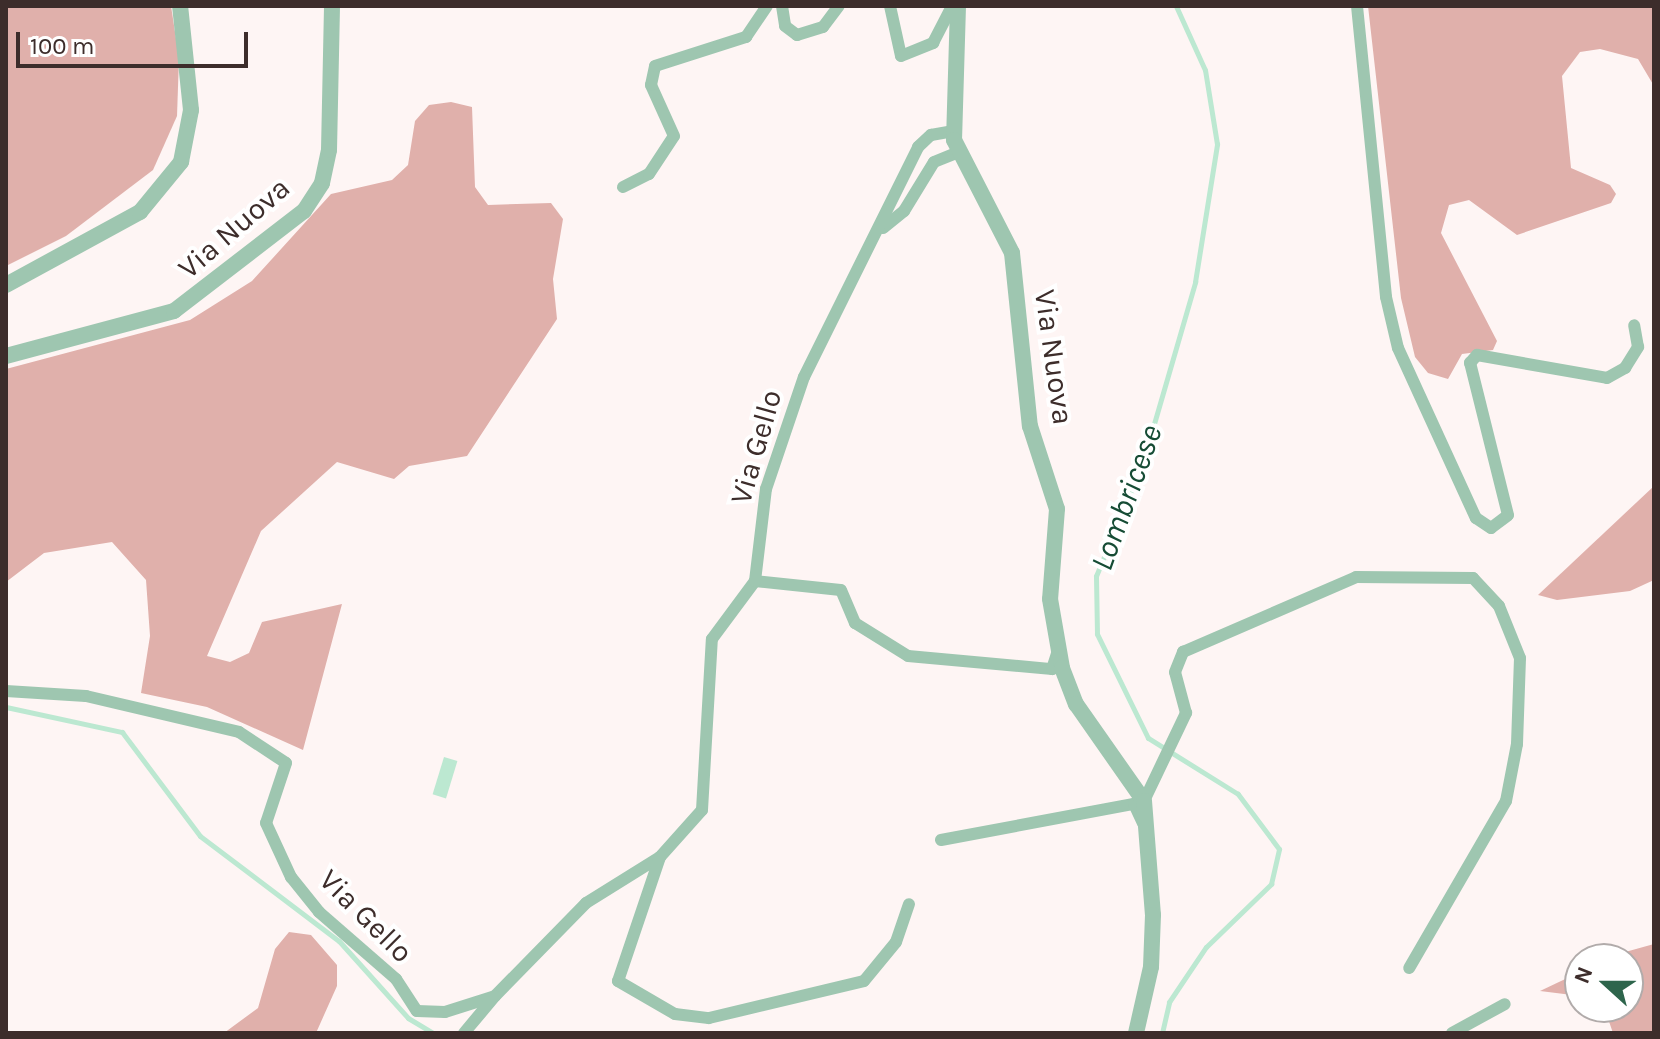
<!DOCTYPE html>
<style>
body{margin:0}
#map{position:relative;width:1660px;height:1039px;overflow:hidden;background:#fef5f4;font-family:Karla,sans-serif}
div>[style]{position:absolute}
.forest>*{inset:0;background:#e0b0ab}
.water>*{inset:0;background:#bce8d1;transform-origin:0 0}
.stream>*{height:5px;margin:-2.5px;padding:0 2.5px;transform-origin:2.5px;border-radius:2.5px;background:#bce8d1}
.minor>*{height:12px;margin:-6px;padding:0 6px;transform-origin:6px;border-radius:6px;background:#9ec6b0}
.tertiary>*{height:16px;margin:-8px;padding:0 8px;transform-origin:8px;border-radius:8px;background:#9ec6b0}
span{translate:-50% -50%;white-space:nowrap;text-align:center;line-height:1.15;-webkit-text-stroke:8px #fff;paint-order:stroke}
.street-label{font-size:30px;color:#3d2d2b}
.water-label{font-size:32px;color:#164c35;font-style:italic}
.frame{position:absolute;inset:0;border:8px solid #3d2d2b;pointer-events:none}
.north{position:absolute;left:1564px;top:943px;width:80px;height:80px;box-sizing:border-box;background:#fff;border:2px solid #b1abaa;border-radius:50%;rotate:291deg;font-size:22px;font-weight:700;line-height:32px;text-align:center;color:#3d2d2b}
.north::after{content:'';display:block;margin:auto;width:28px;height:36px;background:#2e654c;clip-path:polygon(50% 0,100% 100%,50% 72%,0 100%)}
.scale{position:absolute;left:16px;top:32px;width:232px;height:36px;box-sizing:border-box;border:4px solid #3d2d2b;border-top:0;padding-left:10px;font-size:24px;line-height:28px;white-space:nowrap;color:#3d2d2b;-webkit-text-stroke:6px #fff;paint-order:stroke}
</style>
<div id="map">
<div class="forest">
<i style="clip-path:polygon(6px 6px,171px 6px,179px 58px,177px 116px,153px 170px,66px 236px,6px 266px)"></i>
<i style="clip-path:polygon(1368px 6px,1654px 6px,1654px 86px,1638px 59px,1600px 49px,1580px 52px,1562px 76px,1571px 168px,1610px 185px,1616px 194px,1611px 203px,1517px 235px,1469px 200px,1449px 205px,1441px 233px,1497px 341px,1493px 350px,1462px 354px,1448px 379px,1428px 373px,1415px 357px,1401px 298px)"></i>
<i style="clip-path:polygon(451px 102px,472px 107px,475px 187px,488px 205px,551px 203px,563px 219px,553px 279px,557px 319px,467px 456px,409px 466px,394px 479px,337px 462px,261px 531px,207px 656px,230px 662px,249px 653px,262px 622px,342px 604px,303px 750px,207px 707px,141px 693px,150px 636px,146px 580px,112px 542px,44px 553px,6px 582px,6px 369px,190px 320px,252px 281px,331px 194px,392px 180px,408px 165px,415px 121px,429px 105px)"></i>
<i style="clip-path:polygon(1654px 486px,1654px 580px,1630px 591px,1557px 600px,1538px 595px)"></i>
<i style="clip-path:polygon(289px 932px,311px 935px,337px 965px,337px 986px,316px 1033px,224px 1033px,258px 1008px,275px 949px)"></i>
<i style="clip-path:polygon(1654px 944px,1653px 1033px,1613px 1033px,1604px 1007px,1628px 1007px,1628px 959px,1600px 959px)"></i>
<i style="clip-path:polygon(1580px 972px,1580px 996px,1540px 991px)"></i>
</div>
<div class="water">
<i style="left:444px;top:757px;width:14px;height:39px;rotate:17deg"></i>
</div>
<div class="stream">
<i style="left:6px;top:707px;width:119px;rotate:12.2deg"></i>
<i style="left:122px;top:732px;width:130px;rotate:53.1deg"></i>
<i style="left:200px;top:836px;width:174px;rotate:37.1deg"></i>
<i style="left:339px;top:941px;width:103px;rotate:48.1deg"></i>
<i style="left:408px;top:1018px;width:29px;rotate:31deg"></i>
<i style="left:1162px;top:1033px;width:32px;rotate:-77deg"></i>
<i style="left:1169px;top:1002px;width:66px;rotate:-56.1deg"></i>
<i style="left:1206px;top:947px;width:91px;rotate:-44.1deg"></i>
<i style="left:1271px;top:884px;width:36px;rotate:-77deg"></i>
<i style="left:1279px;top:849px;width:69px;rotate:-126.7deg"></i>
<i style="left:1238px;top:794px;width:106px;rotate:-148.1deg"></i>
<i style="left:1148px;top:738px;width:116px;rotate:-116.1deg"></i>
<i style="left:1097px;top:634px;width:58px;rotate:-91deg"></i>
<i style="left:1096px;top:576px;width:120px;rotate:-67.5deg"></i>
<i style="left:1142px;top:465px;width:191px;rotate:-73.8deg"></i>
<i style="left:1195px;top:282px;width:140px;rotate:-80.9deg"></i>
<i style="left:1217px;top:144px;width:75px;rotate:-99.2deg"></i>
<i style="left:1205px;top:70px;width:70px;rotate:-114.4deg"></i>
</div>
<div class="minor">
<i style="left:782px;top:6px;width:20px;rotate:81deg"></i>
<i style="left:785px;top:26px;width:15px;rotate:37deg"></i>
<i style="left:797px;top:35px;width:27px;rotate:-17deg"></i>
<i style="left:823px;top:27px;width:26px;rotate:-53deg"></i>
<i style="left:890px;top:6px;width:51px;rotate:77.6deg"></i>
<i style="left:901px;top:56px;width:35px;rotate:-22deg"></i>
<i style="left:933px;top:43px;width:42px;rotate:-62.8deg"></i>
<i style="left:1357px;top:6px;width:292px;rotate:84.3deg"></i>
<i style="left:1386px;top:297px;width:52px;rotate:76.8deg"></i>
<i style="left:1398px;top:348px;width:187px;rotate:65.4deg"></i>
<i style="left:1476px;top:518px;width:18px;rotate:34deg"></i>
<i style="left:1491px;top:528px;width:21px;rotate:-37deg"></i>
<i style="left:1508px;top:515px;width:157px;rotate:-104deg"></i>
<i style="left:1470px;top:363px;width:11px;rotate:-49deg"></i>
<i style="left:1477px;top:355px;width:132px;rotate:10deg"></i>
<i style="left:1607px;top:378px;width:21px;rotate:-29deg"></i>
<i style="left:1625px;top:368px;width:25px;rotate:-58deg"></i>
<i style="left:1638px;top:347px;width:22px;rotate:-100deg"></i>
<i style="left:623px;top:187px;width:29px;rotate:-27deg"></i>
<i style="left:649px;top:174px;width:45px;rotate:-56.7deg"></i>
<i style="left:674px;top:136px;width:56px;rotate:-114.3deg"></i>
<i style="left:651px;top:85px;width:19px;rotate:-78deg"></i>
<i style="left:655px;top:66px;width:96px;rotate:-17.7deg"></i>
<i style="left:746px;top:37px;width:37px;rotate:-56deg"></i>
<i style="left:883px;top:228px;width:27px;rotate:-39deg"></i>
<i style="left:904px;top:211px;width:57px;rotate:-58.5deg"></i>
<i style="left:934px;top:162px;width:27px;rotate:-22deg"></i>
<i style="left:755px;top:581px;width:86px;rotate:6deg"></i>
<i style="left:841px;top:590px;width:36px;rotate:67deg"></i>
<i style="left:855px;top:623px;width:62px;rotate:31.9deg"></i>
<i style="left:908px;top:656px;width:145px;rotate:5.2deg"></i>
<i style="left:1052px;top:669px;width:20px;rotate:-72deg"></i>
<i style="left:6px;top:691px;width:80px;rotate:3.6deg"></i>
<i style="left:86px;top:696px;width:157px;rotate:13.2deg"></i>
<i style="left:239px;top:732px;width:56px;rotate:33.4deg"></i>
<i style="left:286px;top:763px;width:63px;rotate:108.4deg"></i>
<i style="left:266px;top:823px;width:60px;rotate:65.2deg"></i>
<i style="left:291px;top:877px;width:45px;rotate:51.3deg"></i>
<i style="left:319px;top:912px;width:102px;rotate:41deg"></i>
<i style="left:396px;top:979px;width:38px;rotate:57deg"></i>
<i style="left:417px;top:1011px;width:28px;rotate:2deg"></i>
<i style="left:445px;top:1012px;width:52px;rotate:-17.7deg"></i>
<i style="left:495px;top:996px;width:130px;rotate:-45.6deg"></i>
<i style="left:586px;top:903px;width:87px;rotate:-31.9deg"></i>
<i style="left:660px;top:857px;width:63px;rotate:-48.2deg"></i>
<i style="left:702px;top:810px;width:171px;rotate:-86.7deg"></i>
<i style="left:712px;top:639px;width:72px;rotate:-53.4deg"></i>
<i style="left:755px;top:581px;width:93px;rotate:-83.2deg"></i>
<i style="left:766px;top:489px;width:118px;rotate:-71.3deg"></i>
<i style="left:804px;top:377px;width:257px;rotate:-63.6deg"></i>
<i style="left:918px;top:147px;width:18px;rotate:-43deg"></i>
<i style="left:931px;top:135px;width:23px;rotate:-10deg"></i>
<i style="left:1144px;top:801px;width:98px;rotate:-64.5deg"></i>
<i style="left:1186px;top:713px;width:42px;rotate:-105deg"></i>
<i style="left:1175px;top:672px;width:22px;rotate:-68deg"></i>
<i style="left:1183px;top:652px;width:189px;rotate:-23.4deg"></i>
<i style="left:1356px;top:577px;width:117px;rotate:0.5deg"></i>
<i style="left:1473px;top:578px;width:38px;rotate:47deg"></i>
<i style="left:1499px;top:606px;width:56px;rotate:68deg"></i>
<i style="left:1520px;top:658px;width:86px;rotate:92deg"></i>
<i style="left:1517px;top:744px;width:58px;rotate:100.9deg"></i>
<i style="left:1506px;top:801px;width:193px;rotate:120.1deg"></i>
<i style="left:941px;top:840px;width:196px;rotate:-10.6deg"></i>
<i style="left:1134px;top:804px;width:21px;rotate:65deg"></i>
<i style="left:660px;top:857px;width:131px;rotate:108.7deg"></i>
<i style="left:618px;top:981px;width:66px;rotate:30.1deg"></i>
<i style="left:675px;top:1014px;width:34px;rotate:7deg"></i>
<i style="left:709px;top:1018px;width:159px;rotate:-13.4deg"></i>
<i style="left:864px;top:981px;width:50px;rotate:-50.6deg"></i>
<i style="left:896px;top:942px;width:40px;rotate:-71.1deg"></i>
<i style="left:464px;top:1033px;width:48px;rotate:-50deg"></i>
<i style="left:1452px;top:1033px;width:60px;rotate:-28.7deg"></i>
</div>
<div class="tertiary">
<i style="left:958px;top:6px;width:134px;rotate:91.7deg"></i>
<i style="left:954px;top:140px;width:127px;rotate:62.8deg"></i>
<i style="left:1012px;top:253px;width:174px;rotate:84.1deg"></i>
<i style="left:1030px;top:426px;width:87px;rotate:72deg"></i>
<i style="left:1057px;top:509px;width:90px;rotate:94.4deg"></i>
<i style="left:1050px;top:599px;width:70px;rotate:80.1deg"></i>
<i style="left:1062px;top:668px;width:39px;rotate:69deg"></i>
<i style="left:1076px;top:704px;width:118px;rotate:55deg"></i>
<i style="left:1144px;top:801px;width:114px;rotate:85.5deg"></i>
<i style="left:1153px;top:915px;width:52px;rotate:92.2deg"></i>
<i style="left:1151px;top:967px;width:68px;rotate:102.8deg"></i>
<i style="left:6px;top:285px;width:153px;rotate:-28.6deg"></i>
<i style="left:140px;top:212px;width:65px;rotate:-50.6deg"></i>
<i style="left:181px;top:162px;width:53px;rotate:-79.1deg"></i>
<i style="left:191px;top:110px;width:105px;rotate:-96deg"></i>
<i style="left:6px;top:356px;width:174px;rotate:-15deg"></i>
<i style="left:174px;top:311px;width:164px;rotate:-37.6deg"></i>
<i style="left:304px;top:211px;width:33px;rotate:-57deg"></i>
<i style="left:322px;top:183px;width:34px;rotate:-78deg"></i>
<i style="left:329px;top:150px;width:144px;rotate:-88.8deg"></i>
</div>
<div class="street-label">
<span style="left:234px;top:228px;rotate:-41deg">Via Nuova</span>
<span style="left:1054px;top:357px;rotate:82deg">Via Nuova</span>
<span style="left:756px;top:447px;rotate:-74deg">Via Gello</span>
<span style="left:366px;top:916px;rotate:45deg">Via Gello</span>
</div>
<div class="water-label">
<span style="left:1127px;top:498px;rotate:-70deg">Lombricese</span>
</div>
<div class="frame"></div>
<div class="north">N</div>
<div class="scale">100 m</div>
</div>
